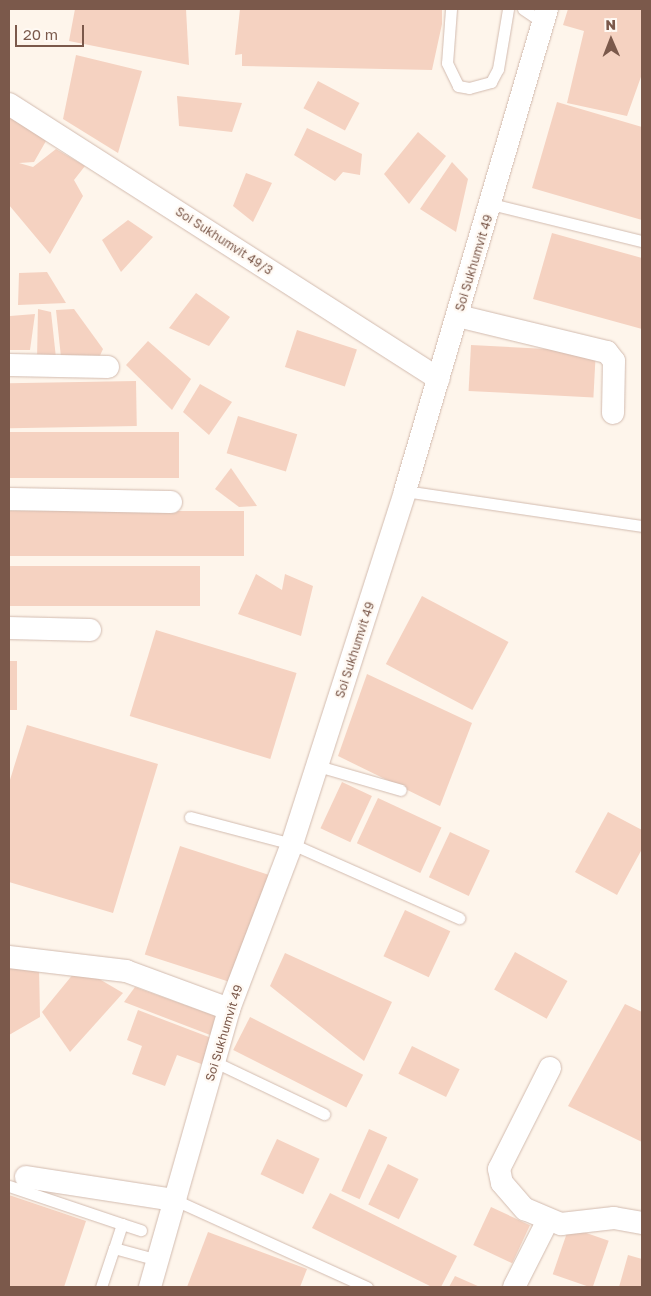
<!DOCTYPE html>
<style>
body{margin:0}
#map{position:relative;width:651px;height:1296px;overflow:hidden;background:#fef5eb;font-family:"Golos Text",sans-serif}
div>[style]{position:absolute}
.building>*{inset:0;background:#f5d2c1;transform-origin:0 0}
.roads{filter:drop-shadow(0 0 1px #d2bbaf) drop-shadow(0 0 1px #d2bbaf)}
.lane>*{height:11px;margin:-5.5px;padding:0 5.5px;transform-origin:5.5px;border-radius:5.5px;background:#fff}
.street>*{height:22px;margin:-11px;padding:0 11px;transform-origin:11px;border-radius:11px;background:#fff}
span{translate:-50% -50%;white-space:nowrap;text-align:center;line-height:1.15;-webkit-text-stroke:4.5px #fff9f3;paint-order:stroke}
.street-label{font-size:12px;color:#7b594b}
.frame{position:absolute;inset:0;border:10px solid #7b594b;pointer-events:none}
.north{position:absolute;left:586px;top:15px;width:50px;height:50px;-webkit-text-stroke:4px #fff9f3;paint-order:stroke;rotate:359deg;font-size:14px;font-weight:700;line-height:20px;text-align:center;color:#7b594b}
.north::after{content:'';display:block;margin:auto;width:18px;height:22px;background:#7b594b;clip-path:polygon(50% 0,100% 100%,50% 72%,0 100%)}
.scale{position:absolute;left:15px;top:25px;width:69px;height:22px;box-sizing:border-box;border:2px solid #7b594b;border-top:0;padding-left:6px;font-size:15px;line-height:18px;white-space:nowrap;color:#7b594b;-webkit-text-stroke:4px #fff9f3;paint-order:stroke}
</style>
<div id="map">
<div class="building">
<i style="clip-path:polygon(75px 9px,186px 9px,189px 65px,69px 41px)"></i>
<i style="clip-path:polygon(240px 9px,442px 9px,442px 24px,432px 70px,242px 66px,242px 54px,235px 55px)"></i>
<i style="clip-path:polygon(568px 9px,642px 9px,642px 74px,627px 116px,567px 103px,584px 31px,563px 25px)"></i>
<i style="clip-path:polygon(76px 55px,142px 71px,118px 153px,63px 119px)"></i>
<i style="left:318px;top:81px;width:47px;height:31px;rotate:28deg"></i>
<i style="clip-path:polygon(177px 96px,242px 103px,232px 132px,179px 126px)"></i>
<i style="clip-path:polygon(557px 102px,642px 127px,642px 220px,532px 188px)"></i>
<i style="clip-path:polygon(9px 115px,46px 141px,34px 162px,19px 163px,33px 167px,56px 149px,85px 166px,74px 180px,83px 196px,50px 254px,9px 205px)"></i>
<i style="clip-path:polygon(307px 128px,362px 154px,360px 175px,343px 172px,335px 181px,294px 155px)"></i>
<i style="clip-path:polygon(418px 132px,446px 156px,409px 204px,384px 174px)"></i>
<i style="clip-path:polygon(452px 162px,468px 179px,456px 232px,420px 209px)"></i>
<i style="clip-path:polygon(246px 173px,272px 183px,253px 222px,233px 206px)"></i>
<i style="clip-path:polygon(128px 220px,153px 237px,121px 272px,102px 240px)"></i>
<i style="clip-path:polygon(552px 233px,642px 258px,642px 329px,533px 299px)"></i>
<i style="clip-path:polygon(47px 272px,66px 303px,18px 305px,19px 273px)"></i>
<i style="clip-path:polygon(196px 293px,230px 317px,209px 346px,169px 328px)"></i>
<i style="clip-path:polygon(38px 309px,51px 312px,56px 358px,37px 360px)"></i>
<i style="clip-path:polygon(74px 309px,103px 349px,97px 362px,61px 357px,56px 310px)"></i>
<i style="clip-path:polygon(35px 314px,30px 350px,10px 350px,10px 316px)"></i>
<i style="left:297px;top:330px;width:63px;height:39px;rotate:18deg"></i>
<i style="clip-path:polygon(148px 341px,191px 379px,172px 410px,126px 365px)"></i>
<i style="left:471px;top:345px;width:125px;height:46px;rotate:3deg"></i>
<i style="left:136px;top:381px;width:45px;height:127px;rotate:89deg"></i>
<i style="clip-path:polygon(200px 384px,232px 402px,209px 435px,183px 412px)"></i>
<i style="left:238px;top:416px;width:62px;height:39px;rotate:17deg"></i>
<i style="left:9px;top:432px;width:170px;height:46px"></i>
<i style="clip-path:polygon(231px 468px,257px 506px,239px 507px,215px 489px)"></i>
<i style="left:244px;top:511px;width:45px;height:235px;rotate:90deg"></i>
<i style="left:200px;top:566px;width:40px;height:191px;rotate:90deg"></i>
<i style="clip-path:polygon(256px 574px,282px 590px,285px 574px,313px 586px,301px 636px,238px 614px)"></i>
<i style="left:422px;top:596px;width:98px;height:77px;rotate:28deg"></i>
<i style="left:156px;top:630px;width:147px;height:90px;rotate:17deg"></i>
<i style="left:9px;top:661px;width:8px;height:49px"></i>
<i style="clip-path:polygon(367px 674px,472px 723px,440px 806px,338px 756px)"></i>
<i style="clip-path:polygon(27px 725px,158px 764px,113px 913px,9px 882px,9px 783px)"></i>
<i style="left:342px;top:782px;width:33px;height:51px;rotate:25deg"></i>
<i style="left:378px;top:798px;width:70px;height:50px;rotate:25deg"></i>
<i style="clip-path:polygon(608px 812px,642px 830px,642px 849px,617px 895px,575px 872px)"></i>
<i style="left:450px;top:832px;width:44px;height:50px;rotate:25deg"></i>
<i style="left:180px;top:846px;width:100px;height:114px;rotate:18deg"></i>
<i style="left:405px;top:910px;width:50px;height:51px;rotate:25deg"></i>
<i style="left:515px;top:952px;width:60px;height:43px;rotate:29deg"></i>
<i style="clip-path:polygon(285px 953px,392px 1002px,364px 1061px,270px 986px)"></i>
<i style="clip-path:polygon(9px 966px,39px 967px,40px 1017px,9px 1035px)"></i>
<i style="clip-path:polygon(79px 967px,123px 993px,70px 1052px,42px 1012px)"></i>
<i style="clip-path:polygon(135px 987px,221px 1018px,218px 1038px,124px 1002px)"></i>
<i style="clip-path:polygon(625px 1004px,642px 1012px,642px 1142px,568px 1106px)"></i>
<i style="clip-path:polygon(138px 1010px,214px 1039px,204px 1065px,177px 1055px,165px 1086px,132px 1074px,142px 1046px,127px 1040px)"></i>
<i style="left:250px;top:1017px;width:127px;height:37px;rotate:27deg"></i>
<i style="left:412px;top:1046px;width:53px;height:31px;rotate:26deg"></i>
<i style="left:369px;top:1129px;width:20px;height:68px;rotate:24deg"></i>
<i style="left:277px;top:1139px;width:47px;height:39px;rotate:25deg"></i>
<i style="left:388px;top:1164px;width:34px;height:45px;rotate:26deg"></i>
<i style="clip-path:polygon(330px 1193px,457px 1256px,441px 1287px,432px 1287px,312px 1228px)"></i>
<i style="clip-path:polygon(9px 1195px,86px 1221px,64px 1287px,9px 1287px)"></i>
<i style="left:491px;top:1207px;width:43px;height:42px;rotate:25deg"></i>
<i style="left:569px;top:1227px;width:42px;height:50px;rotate:19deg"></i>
<i style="clip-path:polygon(208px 1232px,307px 1269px,300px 1287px,187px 1287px)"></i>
<i style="clip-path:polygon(628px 1255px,642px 1259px,642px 1287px,619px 1287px)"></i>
<i style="clip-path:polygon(455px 1276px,480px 1287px,449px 1287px)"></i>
</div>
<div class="roads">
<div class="lane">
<i style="left:451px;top:9px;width:54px;rotate:94.2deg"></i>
<i style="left:447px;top:63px;width:25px;rotate:64deg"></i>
<i style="left:458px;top:86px;width:11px;rotate:10deg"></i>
<i style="left:469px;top:88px;width:23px;rotate:-15deg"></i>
<i style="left:491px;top:82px;width:15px;rotate:-62deg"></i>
<i style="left:498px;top:69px;width:61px;rotate:-80.5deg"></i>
<i style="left:523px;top:9px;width:23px;rotate:34deg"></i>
<i style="left:491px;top:204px;width:155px;rotate:13.8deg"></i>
<i style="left:405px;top:491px;width:240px;rotate:8.4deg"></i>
<i style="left:318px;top:766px;width:86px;rotate:16.1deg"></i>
<i style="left:190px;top:817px;width:106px;rotate:14.8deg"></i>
<i style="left:292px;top:844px;width:183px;rotate:23.9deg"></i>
<i style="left:215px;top:1062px;width:121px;rotate:25.5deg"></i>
<i style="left:9px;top:1186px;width:119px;rotate:18.6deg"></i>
<i style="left:122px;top:1224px;width:25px;rotate:108deg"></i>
<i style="left:175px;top:1200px;width:211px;rotate:24.4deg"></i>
<i style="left:122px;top:1224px;width:20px;rotate:18deg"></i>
<i style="left:101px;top:1287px;width:41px;rotate:-71.6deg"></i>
<i style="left:114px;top:1248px;width:46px;rotate:15.3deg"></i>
</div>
<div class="street">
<i style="left:9px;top:104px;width:510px;rotate:32.6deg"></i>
<i style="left:458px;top:316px;width:153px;rotate:13.6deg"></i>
<i style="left:607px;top:352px;width:11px;rotate:52deg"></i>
<i style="left:614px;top:361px;width:52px;rotate:91.1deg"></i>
<i style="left:9px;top:365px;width:99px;rotate:1.2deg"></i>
<i style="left:9px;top:499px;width:162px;rotate:1.1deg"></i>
<i style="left:9px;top:628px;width:81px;rotate:1.4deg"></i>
<i style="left:9px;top:957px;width:118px;rotate:6.8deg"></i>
<i style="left:126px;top:971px;width:110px;rotate:20.3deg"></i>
<i style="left:550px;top:1068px;width:113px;rotate:116.8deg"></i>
<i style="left:499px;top:1169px;width:14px;rotate:78deg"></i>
<i style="left:502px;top:1183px;width:35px;rotate:49deg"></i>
<i style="left:525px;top:1209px;width:39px;rotate:23deg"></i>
<i style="left:561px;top:1224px;width:53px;rotate:-6.5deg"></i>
<i style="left:614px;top:1218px;width:28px;rotate:10deg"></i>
<i style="left:26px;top:1177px;width:151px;rotate:8.8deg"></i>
<i style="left:150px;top:1287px;width:289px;rotate:-74.1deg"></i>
<i style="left:229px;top:1009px;width:177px;rotate:-69.1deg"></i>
<i style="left:292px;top:844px;width:371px;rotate:-72.2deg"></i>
<i style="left:405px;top:491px;width:502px;rotate:-73.58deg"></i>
<i style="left:514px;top:1287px;width:75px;rotate:-63.1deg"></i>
</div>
</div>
<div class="street-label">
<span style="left:224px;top:241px;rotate:33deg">Soi Sukhumvit 49/3</span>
<span style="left:474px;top:263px;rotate:-73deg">Soi Sukhumvit 49</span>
<span style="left:355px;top:650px;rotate:-72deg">Soi Sukhumvit 49</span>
<span style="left:224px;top:1033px;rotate:-73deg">Soi Sukhumvit 49</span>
</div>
<div class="frame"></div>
<div class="north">N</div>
<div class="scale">20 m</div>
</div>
